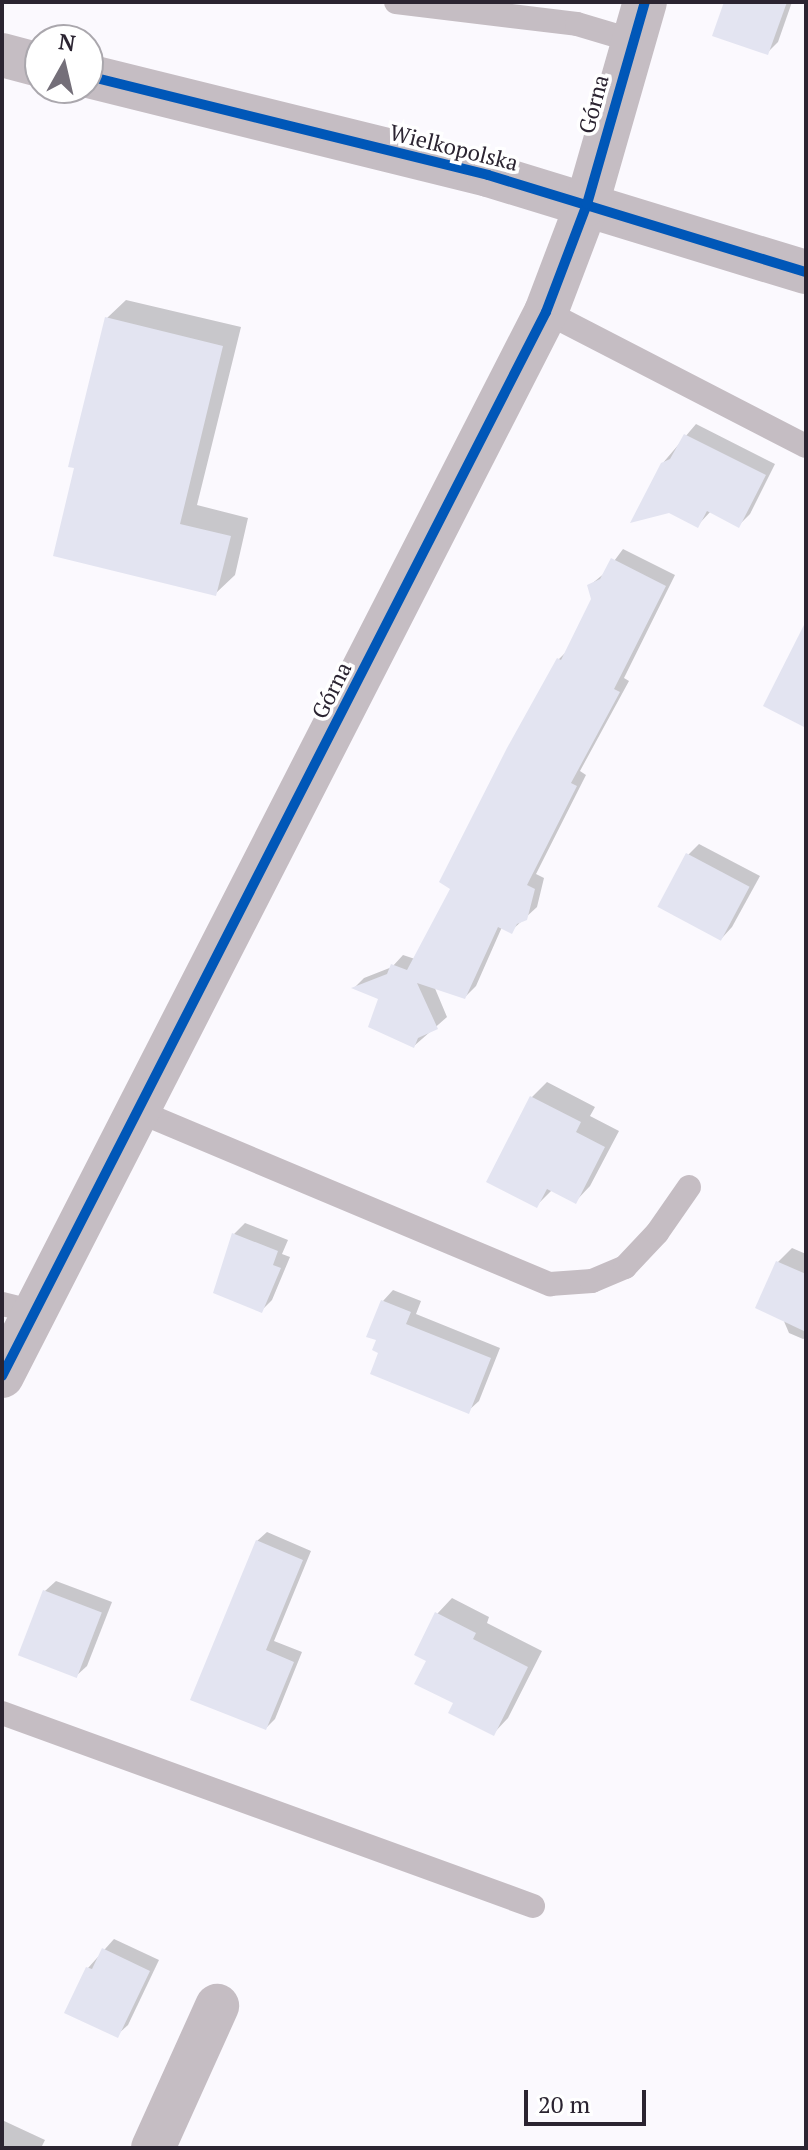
<!DOCTYPE html>
<meta charset="utf-8">
<style>
body{margin:0}
#map{position:relative;width:808px;height:2150px;overflow:hidden;background:#fbf9fe;font-family:"PT Serif",serif}
div>[style]{position:absolute}
.shadow>*{inset:0;background:#0003}
.building>*{inset:0;background:#e3e4f1;transform-origin:0 0}
.lane>*{height:24px;margin:-12px;padding:0 12px;transform-origin:12px;border-radius:12px;background:#c5bdc3}
.street>*{height:44px;margin:-22px;padding:0 22px;transform-origin:22px;border-radius:22px;background:#c5bdc3}
.cycleway>*{height:10px;margin:-5px;padding:0 5px;transform-origin:5px;border-radius:5px;background:#0057b8}
span{translate:-50% -50%;white-space:nowrap;text-align:center;line-height:1.15;-webkit-text-stroke:7px #fff;paint-order:stroke}
.street-label{font-size:22px;color:#2b2431}
.frame{position:absolute;inset:0;border:4px solid #2b2431;pointer-events:none}
.north{position:absolute;left:24px;top:24px;width:80px;height:80px;box-sizing:border-box;background:#fff;border:2px solid #aaa7ad;border-radius:50%;rotate:8deg;font-size:22px;font-weight:700;line-height:32px;text-align:center;color:#2b2431}
.north::after{content:'';display:block;margin:auto;width:28px;height:36px;background:#746f79;clip-path:polygon(50% 0,100% 100%,50% 72%,0 100%)}
.scale{position:absolute;left:524px;top:2090px;width:122px;height:36px;box-sizing:border-box;border:4px solid #2b2431;border-top:0;padding-left:10px;font-size:24px;line-height:28px;white-space:nowrap;color:#2b2431;-webkit-text-stroke:6px #fff;paint-order:stroke}
</style>
<div id="map">
<div class="shadow">
<i style="clip-path:polygon(727px 2px,792px 2px,778px 42px,768px 52px)"></i>
<i style="clip-path:polygon(126px 300px,241px 327px,197px 505px,248px 518px,235px 575px,216px 593px,56px 555px,107px 318px)"></i>
<i style="clip-path:polygon(696px 424px,775px 464px,750px 514px,739px 525px,711px 511px,698px 525px,662px 464px)"></i>
<i style="clip-path:polygon(623px 549px,675px 575px,624px 678px,629px 681px,580px 771px,586px 775px,536px 874px,544px 878px,537px 907px,511px 931px,502px 927px,476px 986px,465px 997px,434px 986px,447px 1017px,414px 1046px,381px 998px,354px 988px,364px 978px,392px 967px,403px 955px,415px 959px,453px 888px,559px 659px,570px 648px,593px 599px,589px 586px,606px 572px)"></i>
<i style="clip-path:polygon(699px 844px,760px 876px,732px 927px,722px 938px,688px 855px)"></i>
<i style="clip-path:polygon(547px 1082px,595px 1107px,590px 1116px,619px 1131px,590px 1186px,575px 1202px,552px 1190px,537px 1205px,532px 1097px)"></i>
<i style="clip-path:polygon(245px 1223px,288px 1240px,282px 1254px,290px 1257px,272px 1300px,261px 1311px,216px 1292px,234px 1234px)"></i>
<i style="clip-path:polygon(792px 1248px,806px 1254px,806px 1338px,803px 1339px,789px 1333px,783px 1319px,778px 1262px)"></i>
<i style="clip-path:polygon(393px 1290px,421px 1301px,416px 1314px,500px 1348px,479px 1401px,468px 1411px,381px 1352px,378px 1339px,383px 1301px)"></i>
<i style="clip-path:polygon(267px 1532px,311px 1551px,274px 1641px,302px 1652px,275px 1719px,266px 1728px,257px 1541px)"></i>
<i style="clip-path:polygon(56px 1581px,112px 1602px,87px 1666px,76px 1676px,45px 1591px)"></i>
<i style="clip-path:polygon(452px 1598px,489px 1617px,487px 1623px,542px 1651px,508px 1718px,493px 1734px,456px 1703px,428px 1660px,437px 1614px)"></i>
<i style="clip-path:polygon(114px 1939px,159px 1960px,128px 2025px,117px 2035px,88px 1968px)"></i>
<i style="clip-path:polygon(2px 2120px,45px 2140px,41px 2148px,2px 2148px)"></i>
</div>
<div class="building">
<i style="clip-path:polygon(724px 2px,787px 2px,768px 55px,712px 36px)"></i>
<i style="clip-path:polygon(105px 317px,223px 346px,180px 524px,231px 536px,216px 596px,53px 556px,74px 468px,68px 467px)"></i>
<i style="clip-path:polygon(684px 434px,766px 475px,739px 528px,707px 511px,698px 528px,669px 513px,630px 523px,661px 463px,670px 459px)"></i>
<i style="clip-path:polygon(611px 558px,666px 586px,614px 689px,620px 692px,571px 783px,577px 786px,527px 885px,535px 889px,527px 920px,517px 924px,512px 934px,498px 927px,465px 999px,417px 983px,438px 1029px,418px 1038px,414px 1048px,368px 1027px,378px 999px,351px 988px,387px 974px,391px 964px,407px 970px,450px 889px,439px 882px,507px 748px,557px 658px,561px 660px,591px 599px,587px 585px,600px 579px)"></i>
<i style="clip-path:polygon(806px 621px,806px 728px,763px 706px)"></i>
<i style="left:686px;top:853px;width:72px;height:61px;rotate:28deg"></i>
<i style="clip-path:polygon(530px 1096px,581px 1122px,576px 1132px,605px 1147px,576px 1204px,547px 1189px,537px 1208px,486px 1182px)"></i>
<i style="clip-path:polygon(232px 1233px,278px 1251px,273px 1265px,281px 1268px,262px 1313px,213px 1293px)"></i>
<i style="clip-path:polygon(776px 1261px,806px 1274px,806px 1332px,755px 1308px)"></i>
<i style="clip-path:polygon(381px 1300px,411px 1312px,406px 1324px,491px 1358px,469px 1414px,370px 1374px,378px 1353px,372px 1350px,376px 1340px,366px 1337px)"></i>
<i style="clip-path:polygon(256px 1540px,303px 1560px,266px 1650px,294px 1662px,266px 1730px,190px 1700px)"></i>
<i style="left:43px;top:1590px;width:63px;height:70px;rotate:21deg"></i>
<i style="clip-path:polygon(435px 1612px,476px 1633px,473px 1639px,528px 1667px,494px 1736px,448px 1713px,453px 1703px,414px 1684px,426px 1661px,414px 1655px)"></i>
<i style="clip-path:polygon(102px 1948px,150px 1971px,118px 2038px,64px 2013px,86px 1967px,92px 1969px)"></i>
</div>
<div class="lane">
<i style="left:396px;top:2px;width:182px;rotate:6.9deg"></i>
<i style="left:577px;top:24px;width:56px;rotate:16.5deg"></i>
<i style="left:546px;top:312px;width:292px;rotate:27.3deg"></i>
<i style="left:140px;top:1112px;width:445px;rotate:22.8deg"></i>
<i style="left:550px;top:1284px;width:42px;rotate:-4.1deg"></i>
<i style="left:592px;top:1281px;width:36px;rotate:-23deg"></i>
<i style="left:625px;top:1267px;width:47px;rotate:-46.7deg"></i>
<i style="left:657px;top:1233px;width:56px;rotate:-55.2deg"></i>
<i style="left:2px;top:1304px;width:34px;rotate:14deg"></i>
<i style="left:2px;top:1713px;width:565px;rotate:19.97deg"></i>
</div>
<div class="street">
<i style="left:2px;top:55px;width:39px;rotate:15deg"></i>
<i style="left:88px;top:76px;width:412px;rotate:13.9deg"></i>
<i style="left:488px;top:175px;width:332px;rotate:17deg"></i>
<i style="left:2px;top:1376px;width:1195px;rotate:-62.92deg"></i>
<i style="left:546px;top:312px;width:116px;rotate:-69.2deg"></i>
<i style="left:587px;top:204px;width:210px;rotate:-74deg"></i>
<i style="left:153px;top:2148px;width:156px;rotate:-65.7deg"></i>
</div>
<div class="cycleway">
<i style="left:88px;top:76px;width:412px;rotate:13.9deg"></i>
<i style="left:488px;top:175px;width:332px;rotate:17deg"></i>
<i style="left:2px;top:1376px;width:1195px;rotate:-62.92deg"></i>
<i style="left:546px;top:312px;width:116px;rotate:-69.2deg"></i>
<i style="left:587px;top:204px;width:210px;rotate:-74deg"></i>
</div>
<div class="street-label">
<span style="left:593px;top:104px;rotate:-75deg">Górna</span>
<span style="left:454px;top:147px;rotate:14deg">Wielkopolska</span>
<span style="left:331px;top:690px;rotate:-63deg">Górna</span>
</div>
<div class="frame"></div>
<div class="north">N</div>
<div class="scale">20 m</div>
</div>
